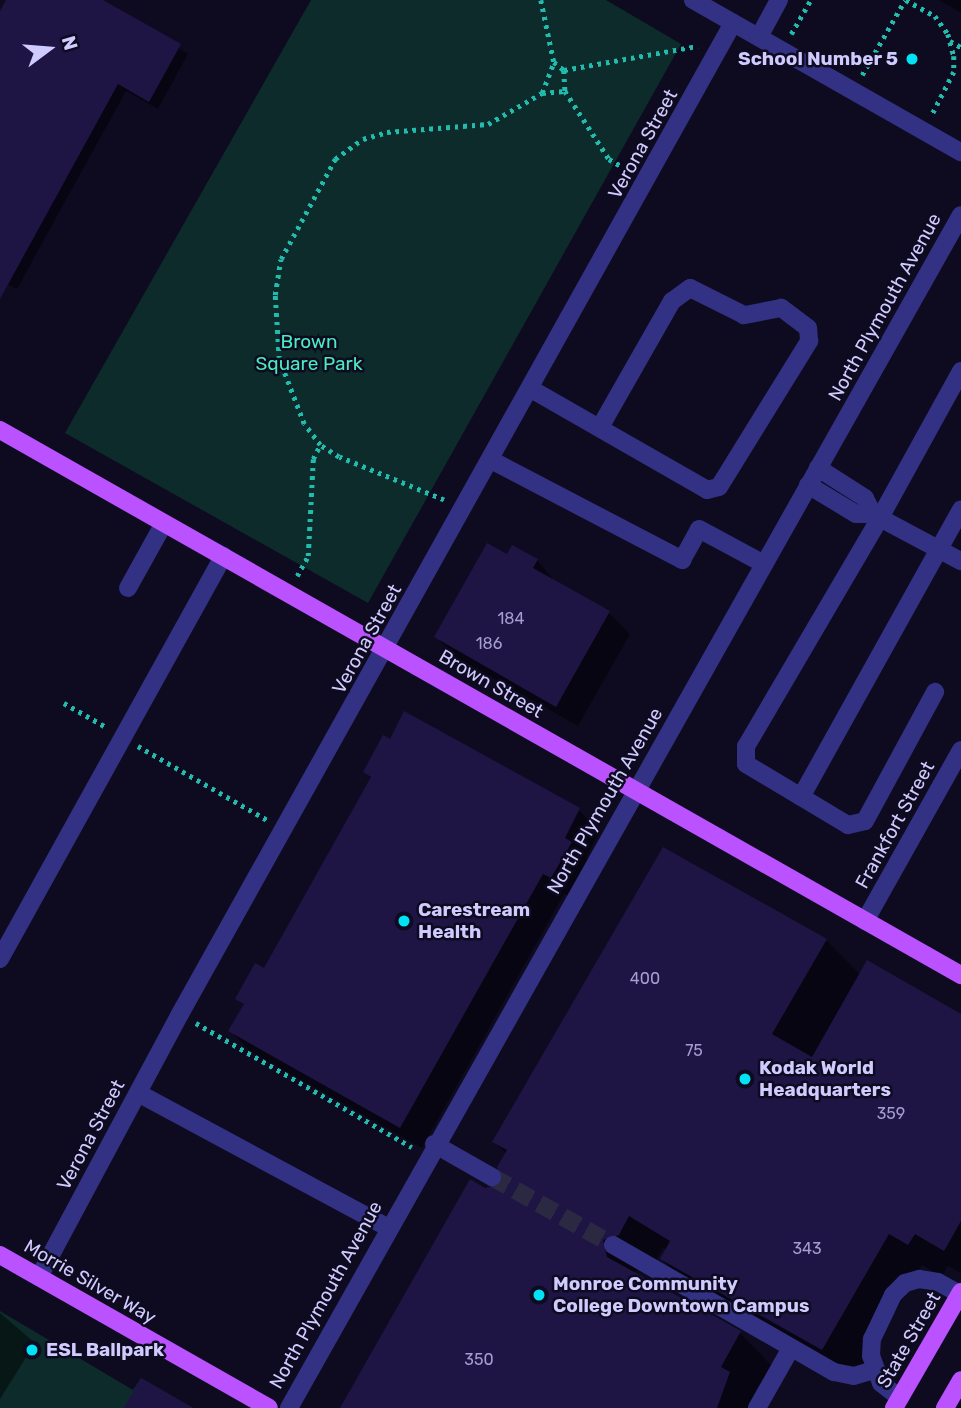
<!DOCTYPE html>
<style>
body{margin:0}
#map{position:relative;width:961px;height:1408px;overflow:hidden;background:#0e0b21;font-family:Rubik,sans-serif}
div>[style]{position:absolute}
.green>*{inset:0;background:#0d2b2a}
.shadow>*{inset:0;background:#0007}
.building>*{inset:0;background:#1e1544}
.minor-tunnel>*{height:18px;margin-top:-9px;transform-origin:0;background:repeating-linear-gradient(90deg,#2b2842 0 18px,transparent 0 27px)}
.path>*{height:4.5px;margin-top:-2.25px;transform-origin:0;background:repeating-linear-gradient(90deg,#22bcaf 0 3.5px,transparent 0 8.5px)}
.minor>*{height:18px;margin:-9px;padding:0 9px;transform-origin:9px;border-radius:9px;background:#333184}
.major>*{height:18px;margin:-9px;padding:0 9px;transform-origin:9px;border-radius:9px;background:#ba52ff}
.dots>*{width:19px;height:19px;translate:-50% -50%;box-sizing:border-box;border:4px solid #0e0b21;border-radius:50%}
span{translate:-50% -50%;white-space:nowrap;text-align:center;line-height:1.15;-webkit-text-stroke:5px #0e0b21;paint-order:stroke}
.number-label{font-size:16px;color:#a49ed0}
.number-label span{-webkit-text-stroke-width:0}
.poi-label{font-size:19px;color:#d0cbff;font-weight:700}
.right{translate:-100% -50%;text-align:right}
.left{translate:0 -50%;text-align:left}
.street-label{font-size:19px;color:#d0cbff}
.park-label{font-size:19px;color:#4ceabf}
.north{position:absolute;left:14px;top:14px;width:70px;height:70px;-webkit-text-stroke:5px #0e0b21;paint-order:stroke;rotate:74deg;font-size:19px;font-weight:700;line-height:28px;text-align:center;color:#d0cbff}
.north::after{content:'';display:block;margin:auto;width:24px;height:32px;background:#d0cbff;clip-path:polygon(50% 0,100% 100%,50% 72%,0 100%)}
</style>
<div id="map">
<div class="green">
<i style="clip-path:polygon(311px 0,606px 0,681px 44px,368px 603px,65px 433px)"></i>
<i style="clip-path:polygon(0 1311px,133px 1390px,141px 1378px,193px 1408px,0 1408px)"></i>
</div>
<div class="shadow">
<i style="clip-path:polygon(8px 0,99px 0,188px 54px,158px 109px,126px 91px,17px 289px,0 280px,0 14px)"></i>
<i style="clip-path:polygon(939px 0,961px 0,961px 13px)"></i>
<i style="clip-path:polygon(513px 547px,537px 560px,557px 584px,609px 613px,630px 634px,578px 726px,457px 658px,436px 637px)"></i>
<i style="clip-path:polygon(365px 772px,579px 810px,600px 831px,586px 858px,592px 864px,572px 898px,564px 894px,422px 1148px,251px 1052px,230px 1031px,245px 1006px,237px 998px,264px 971px,372px 779px)"></i>
<i style="clip-path:polygon(826px 940px,861px 975px,961px 1016px,961px 1273px,948px 1266px,942px 1277px,922px 1265px,855px 1382px,695px 1292px,662px 1259px,667px 1251px,663px 1248px,652px 1268px,635px 1271px,636px 1275px,740px 1333px,772px 1366px,760px 1408px,342px 1408px,485px 1190px,504px 1184px,507px 1154px,494px 1142px)"></i>
<i style="clip-path:polygon(0 1313px,35px 1343px,0 1399px)"></i>
</div>
<div class="building">
<i style="clip-path:polygon(6px 0,103px 0,181px 44px,149px 102px,118px 84px,0 299px,0 11px)"></i>
<i style="clip-path:polygon(487px 543px,507px 554px,512px 545px,538px 559px,533px 568px,610px 611px,556px 707px,434px 637px)"></i>
<i style="clip-path:polygon(404px 711px,580px 808px,565px 838px,572px 842px,551px 878px,543px 874px,400px 1128px,228px 1031px,244px 1004px,235px 999px,255px 963px,264px 968px,371px 777px,363px 772px,383px 735px,390px 739px)"></i>
<i style="clip-path:polygon(663px 847px,827px 939px,772px 1034px,812px 1057px,867px 960px,961px 1014px,961px 1221px,944px 1251px,915px 1234px,908px 1245px,889px 1234px,822px 1350px,660px 1259px,670px 1241px,629px 1216px,619px 1235px,603px 1240px,607px 1257px,741px 1331px,721px 1367px,730px 1372px,717px 1408px,340px 1408px,470px 1179px,485px 1188px,501px 1183px,497px 1167px,507px 1150px,492px 1142px)"></i>
<i style="clip-path:polygon(141px 1378px,193px 1408px,124px 1408px)"></i>
</div>
<div class="minor-tunnel">
<i style="left:492px;top:1177px;width:139px;rotate:29.3deg"></i>
</div>
<div class="path">
<i style="left:541px;top:0;width:63px;rotate:78.2deg"></i>
<i style="left:554px;top:62px;width:13px;rotate:39deg"></i>
<i style="left:564px;top:70px;width:21px;rotate:87deg"></i>
<i style="left:565px;top:91px;width:81px;rotate:57.1deg"></i>
<i style="left:609px;top:159px;width:24px;rotate:30deg"></i>
<i style="left:906px;top:0;width:33px;rotate:29deg"></i>
<i style="left:935px;top:16px;width:22px;rotate:54deg"></i>
<i style="left:948px;top:34px;width:23px;rotate:75deg"></i>
<i style="left:954px;top:56px;width:16px;rotate:90deg"></i>
<i style="left:954px;top:72px;width:48px;rotate:117.1deg"></i>
<i style="left:791px;top:34px;width:39px;rotate:-60deg"></i>
<i style="left:950px;top:41px;width:13px;rotate:29deg"></i>
<i style="left:564px;top:70px;width:136px;rotate:-10.2deg"></i>
<i style="left:862px;top:75px;width:86px;rotate:-60.2deg"></i>
<i style="left:542px;top:93px;width:33px;rotate:-69deg"></i>
<i style="left:444px;top:500px;width:113px;rotate:-157.7deg"></i>
<i style="left:339px;top:457px;width:22px;rotate:-148deg"></i>
<i style="left:320px;top:445px;width:26px;rotate:-127deg"></i>
<i style="left:304px;top:424px;width:70px;rotate:-111deg"></i>
<i style="left:279px;top:359px;width:64px;rotate:-93.6deg"></i>
<i style="left:275px;top:295px;width:36px;rotate:-81deg"></i>
<i style="left:281px;top:259px;width:114px;rotate:-61.6deg"></i>
<i style="left:335px;top:159px;width:34px;rotate:-36deg"></i>
<i style="left:363px;top:139px;width:25px;rotate:-16deg"></i>
<i style="left:387px;top:132px;width:101px;rotate:-4.5deg"></i>
<i style="left:488px;top:124px;width:62px;rotate:-29.9deg"></i>
<i style="left:542px;top:93px;width:23px;rotate:-5deg"></i>
<i style="left:297px;top:576px;width:23px;rotate:-61deg"></i>
<i style="left:308px;top:556px;width:97px;rotate:-87deg"></i>
<i style="left:313px;top:459px;width:16px;rotate:-63deg"></i>
<i style="left:64px;top:703px;width:48px;rotate:29.7deg"></i>
<i style="left:138px;top:746px;width:149px;rotate:29.8deg"></i>
<i style="left:196px;top:1023px;width:249px;rotate:29.9deg"></i>
</div>
<div class="minor">
<i style="left:693px;top:0;width:308px;rotate:29.6deg"></i>
<i style="left:759px;top:37px;width:42px;rotate:-61.6deg"></i>
<i style="left:961px;top:371px;width:168px;rotate:118.9deg"></i>
<i style="left:880px;top:518px;width:92px;rotate:28deg"></i>
<i style="left:531px;top:389px;width:203px;rotate:29.8deg"></i>
<i style="left:707px;top:490px;width:12px;rotate:-14deg"></i>
<i style="left:719px;top:487px;width:172px;rotate:-58.3deg"></i>
<i style="left:809px;top:341px;width:13px;rotate:-94deg"></i>
<i style="left:808px;top:328px;width:34px;rotate:-143deg"></i>
<i style="left:781px;top:308px;width:38px;rotate:169deg"></i>
<i style="left:744px;top:315px;width:60px;rotate:-153.4deg"></i>
<i style="left:690px;top:288px;width:22px;rotate:144deg"></i>
<i style="left:672px;top:301px;width:145px;rotate:119.7deg"></i>
<i style="left:491px;top:460px;width:216px;rotate:27.6deg"></i>
<i style="left:682px;top:560px;width:35px;rotate:-61deg"></i>
<i style="left:699px;top:529px;width:74px;rotate:28.3deg"></i>
<i style="left:808px;top:485px;width:56px;rotate:31.1deg"></i>
<i style="left:856px;top:514px;width:17px"></i>
<i style="left:873px;top:514px;width:18px;rotate:-117deg"></i>
<i style="left:865px;top:498px;width:56px;rotate:-147.4deg"></i>
<i style="left:873px;top:514px;width:8px;rotate:30deg"></i>
<i style="left:880px;top:518px;width:264px;rotate:120.4deg"></i>
<i style="left:746px;top:746px;width:18px;rotate:90deg"></i>
<i style="left:746px;top:764px;width:119px;rotate:30.9deg"></i>
<i style="left:848px;top:825px;width:17px;rotate:-13deg"></i>
<i style="left:865px;top:821px;width:147px;rotate:-61.5deg"></i>
<i style="left:128px;top:588px;width:74px;rotate:-61deg"></i>
<i style="left:801px;top:797px;width:329px;rotate:-60.9deg"></i>
<i style="left:865px;top:921px;width:196px;rotate:-60.7deg"></i>
<i style="left:0;top:959px;width:461px;rotate:-61deg"></i>
<i style="left:138px;top:1093px;width:283px;rotate:28.3deg"></i>
<i style="left:434px;top:1144px;width:67px;rotate:29.6deg"></i>
<i style="left:613px;top:1245px;width:255px;rotate:29.9deg"></i>
<i style="left:834px;top:1372px;width:20px;rotate:11deg"></i>
<i style="left:854px;top:1376px;width:21px;rotate:-17deg"></i>
<i style="left:39px;top:1277px;width:298px;rotate:-61.8deg"></i>
<i style="left:180px;top:1014px;width:1135px;rotate:-60.84deg"></i>
<i style="left:900px;top:1398px;width:24px;rotate:-142deg"></i>
<i style="left:881px;top:1383px;width:29px;rotate:-110deg"></i>
<i style="left:871px;top:1356px;width:17px;rotate:-87deg"></i>
<i style="left:872px;top:1339px;width:49px;rotate:-64.5deg"></i>
<i style="left:893px;top:1295px;width:17px;rotate:-45deg"></i>
<i style="left:905px;top:1283px;width:15px;rotate:-16deg"></i>
<i style="left:919px;top:1279px;width:19px;rotate:9deg"></i>
<i style="left:938px;top:1282px;width:25px;rotate:29deg"></i>
<i style="left:289px;top:1408px;width:1369px;rotate:-60.61deg"></i>
<i style="left:757px;top:1408px;width:69px;rotate:-60.5deg"></i>
</div>
<div class="major">
<i style="left:0;top:430px;width:1105px;rotate:29.56deg"></i>
<i style="left:0;top:1255px;width:309px;rotate:29.6deg"></i>
<i style="left:894px;top:1408px;width:134px;rotate:-60deg"></i>
<i style="left:945px;top:1408px;width:32px;rotate:-60deg"></i>
</div>
<div class="dots">
<i style="left:912px;top:59px;background:#00e2f6"></i>
<i style="left:404px;top:921px;background:#00e2f6"></i>
<i style="left:745px;top:1079px;background:#00e2f6"></i>
<i style="left:539px;top:1295px;background:#00e2f6"></i>
<i style="left:32px;top:1350px;background:#00e2f6"></i>
</div>
<div class="number-label">
<span style="left:511px;top:619px">184</span>
<span style="left:489px;top:644px">186</span>
<span style="left:645px;top:979px">400</span>
<span style="left:694px;top:1051px">75</span>
<span style="left:891px;top:1114px">359</span>
<span style="left:807px;top:1249px">343</span>
<span style="left:479px;top:1360px">350</span>
</div>
<div class="poi-label">
<span class="right" style="left:898px;top:59px">School Number 5</span>
<span class="left" style="left:418px;top:921px">Carestream<br>Health</span>
<span class="left" style="left:759px;top:1079px">Kodak World<br>Headquarters</span>
<span class="left" style="left:553px;top:1295px">Monroe Community<br>College Downtown Campus</span>
<span class="left" style="left:46px;top:1350px">ESL Ballpark</span>
</div>
<div class="street-label">
<span style="left:643px;top:144px;rotate:-61deg">Verona Street</span>
<span style="left:885px;top:307px;rotate:-61deg">North Plymouth Avenue</span>
<span style="left:367px;top:639px;rotate:-61deg">Verona Street</span>
<span style="left:491px;top:684px;rotate:30deg">Brown Street</span>
<span style="left:605px;top:801px;rotate:-60deg">North Plymouth Avenue</span>
<span style="left:895px;top:825px;rotate:-61deg">Frankfort Street</span>
<span style="left:91px;top:1135px;rotate:-62deg">Verona Street</span>
<span style="left:90px;top:1282px;rotate:30deg">Morrie Silver Way</span>
<span style="left:326px;top:1295px;rotate:-61deg">North Plymouth Avenue</span>
<span style="left:909px;top:1340px;rotate:-60deg">State Street</span>
</div>
<div class="park-label">
<span style="left:309px;top:353px">Brown<br>Square Park</span>
</div>
<div class="north">N</div>
</div>
